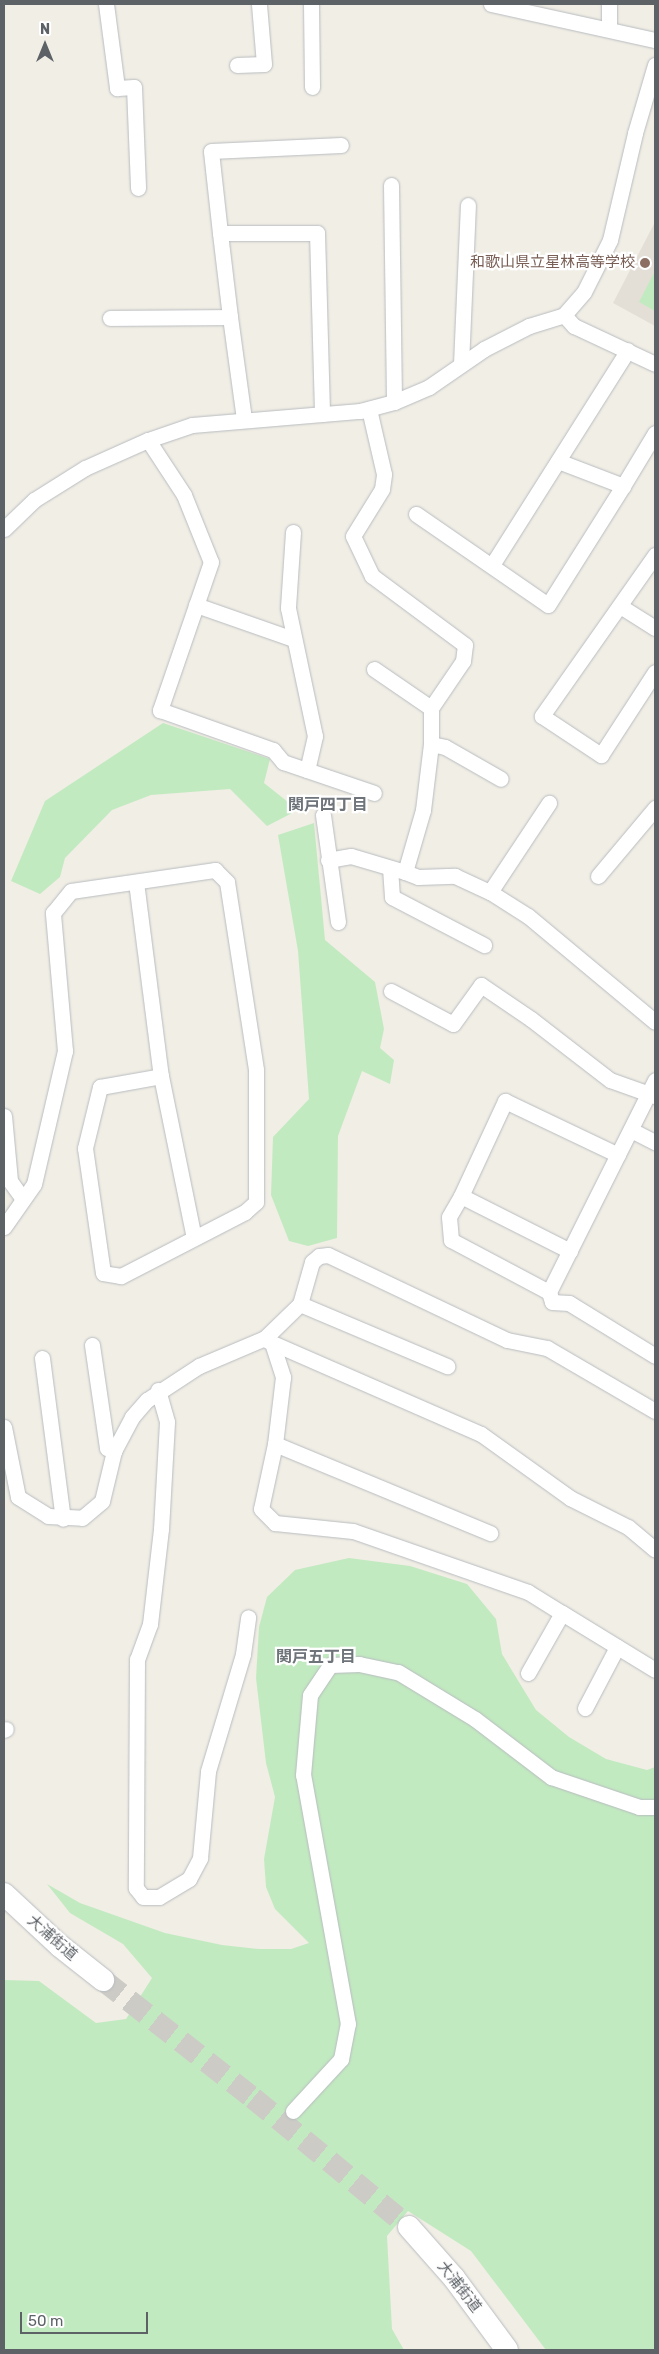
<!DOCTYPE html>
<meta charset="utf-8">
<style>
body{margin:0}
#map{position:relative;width:659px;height:2354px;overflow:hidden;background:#f1eee5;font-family:Rubik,"Noto Sans JP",sans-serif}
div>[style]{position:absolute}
.education>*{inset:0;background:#e3dfd6}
.green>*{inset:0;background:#c2eac0}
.secondary-tunnel>*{height:22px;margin-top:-11px;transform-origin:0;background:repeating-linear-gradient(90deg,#cccbc6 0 22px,transparent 0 33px)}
.roads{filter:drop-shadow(0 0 1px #b8bcc0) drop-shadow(0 0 1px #b8bcc0)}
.street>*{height:15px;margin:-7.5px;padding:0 7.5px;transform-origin:7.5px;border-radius:7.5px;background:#fff}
.secondary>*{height:22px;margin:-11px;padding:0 11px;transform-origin:11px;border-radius:11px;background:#fff}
.dots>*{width:14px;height:14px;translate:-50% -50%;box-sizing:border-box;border:2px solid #fff;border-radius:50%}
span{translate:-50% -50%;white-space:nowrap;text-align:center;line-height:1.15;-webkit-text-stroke:4.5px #fff;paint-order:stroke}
.education-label{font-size:15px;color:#785e54}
.right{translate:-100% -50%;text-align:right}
.street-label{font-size:15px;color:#5d6267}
.neighbourhood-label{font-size:16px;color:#6e7479;font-weight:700}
.frame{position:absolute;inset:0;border:5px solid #5d6267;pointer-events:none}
.north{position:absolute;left:20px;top:20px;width:50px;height:50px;-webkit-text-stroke:4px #fff;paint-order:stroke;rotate:0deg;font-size:14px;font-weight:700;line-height:20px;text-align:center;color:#5d6267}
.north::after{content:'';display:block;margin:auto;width:18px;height:22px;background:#5d6267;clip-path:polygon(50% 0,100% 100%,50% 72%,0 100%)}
.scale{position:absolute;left:20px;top:2312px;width:128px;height:22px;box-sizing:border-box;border:2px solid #5d6267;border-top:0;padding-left:6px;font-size:15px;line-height:18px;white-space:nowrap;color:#5d6267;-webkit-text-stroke:4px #fff;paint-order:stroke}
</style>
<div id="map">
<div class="education">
<i style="clip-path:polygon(655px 222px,655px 326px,613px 303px)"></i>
</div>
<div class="green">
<i style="clip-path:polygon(655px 271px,655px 311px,639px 302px)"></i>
<i style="clip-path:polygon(163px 723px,270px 759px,264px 783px,298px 810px,267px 826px,230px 789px,151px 795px,112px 810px,65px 858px,60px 877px,40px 894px,11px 881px,45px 801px)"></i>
<i style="clip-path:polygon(314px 823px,325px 940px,375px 982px,384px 1029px,380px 1048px,394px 1060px,390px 1084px,362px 1071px,338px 1136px,337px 1238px,308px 1246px,289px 1241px,271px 1195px,273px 1137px,309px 1099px,298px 951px,278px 835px)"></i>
<i style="clip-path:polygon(349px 1558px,410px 1566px,467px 1584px,496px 1619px,502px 1654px,536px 1710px,569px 1737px,606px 1759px,647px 1770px,655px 1767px,655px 2350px,546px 2350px,471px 2251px,408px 2211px,387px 2236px,392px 2329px,404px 2350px,4px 2350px,4px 1980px,39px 1981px,96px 2023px,126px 2019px,152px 1978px,123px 1944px,70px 1913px,47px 1884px,80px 1903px,165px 1933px,222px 1945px,259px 1949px,291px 1949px,309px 1943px,275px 1909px,266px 1887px,264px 1859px,275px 1797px,266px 1763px,256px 1678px,259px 1627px,267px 1597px,295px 1570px)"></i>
</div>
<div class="secondary-tunnel">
<i style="left:103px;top:1980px;width:191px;rotate:38.2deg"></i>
<i style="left:253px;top:2098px;width:202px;rotate:39.6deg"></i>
</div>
<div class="roads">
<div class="street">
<i style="left:106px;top:4px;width:85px;rotate:82.5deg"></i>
<i style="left:117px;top:88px;width:17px;rotate:-3deg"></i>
<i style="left:134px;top:87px;width:101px;rotate:87.7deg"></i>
<i style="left:311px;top:4px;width:83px;rotate:89.3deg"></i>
<i style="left:491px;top:4px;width:168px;rotate:12.4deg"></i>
<i style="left:609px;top:4px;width:25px;rotate:90deg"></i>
<i style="left:237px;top:65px;width:27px;rotate:-2deg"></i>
<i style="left:264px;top:64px;width:60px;rotate:-94.8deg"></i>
<i style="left:391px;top:185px;width:217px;rotate:89.2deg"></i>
<i style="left:220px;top:233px;width:82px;rotate:-96.3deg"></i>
<i style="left:211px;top:151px;width:130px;rotate:-2.6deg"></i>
<i style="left:564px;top:315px;width:15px;rotate:48deg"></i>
<i style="left:574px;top:326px;width:89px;rotate:25.1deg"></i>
<i style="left:230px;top:317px;width:85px;rotate:-96.8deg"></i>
<i style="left:220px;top:233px;width:97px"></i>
<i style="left:317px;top:233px;width:181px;rotate:88.4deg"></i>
<i style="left:110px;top:318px;width:120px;rotate:-0.5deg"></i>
<i style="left:230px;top:317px;width:103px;rotate:82.2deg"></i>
<i style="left:461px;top:364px;width:159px;rotate:-87.5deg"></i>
<i style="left:148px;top:440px;width:66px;rotate:56.8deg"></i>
<i style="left:184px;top:495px;width:72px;rotate:68.1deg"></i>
<i style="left:211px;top:562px;width:157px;rotate:109deg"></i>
<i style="left:160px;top:710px;width:120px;rotate:19.5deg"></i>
<i style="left:273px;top:750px;width:16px;rotate:50deg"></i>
<i style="left:283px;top:762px;width:96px;rotate:18.8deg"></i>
<i style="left:558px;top:461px;width:70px;rotate:21deg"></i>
<i style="left:623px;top:486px;width:62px;rotate:-58.9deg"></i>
<i style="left:416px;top:514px;width:160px;rotate:34.6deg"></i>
<i style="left:548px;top:605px;width:141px;rotate:-57.8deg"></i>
<i style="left:4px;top:529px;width:42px;rotate:-44deg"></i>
<i style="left:34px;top:500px;width:60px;rotate:-32.1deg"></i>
<i style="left:85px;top:468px;width:69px;rotate:-24deg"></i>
<i style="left:148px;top:440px;width:46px;rotate:-18.8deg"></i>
<i style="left:192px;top:425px;width:169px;rotate:-4.8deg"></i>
<i style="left:360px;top:411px;width:35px;rotate:-15deg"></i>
<i style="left:394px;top:402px;width:38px;rotate:-23deg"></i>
<i style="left:429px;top:387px;width:67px;rotate:-34.6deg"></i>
<i style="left:484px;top:349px;width:51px;rotate:-27.1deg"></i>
<i style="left:529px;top:326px;width:37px;rotate:-17deg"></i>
<i style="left:564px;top:315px;width:30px;rotate:-49deg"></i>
<i style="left:584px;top:292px;width:58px;rotate:-63.4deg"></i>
<i style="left:610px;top:240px;width:110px;rotate:-76.8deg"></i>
<i style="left:635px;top:133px;width:71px;rotate:-73.6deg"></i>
<i style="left:293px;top:532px;width:76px;rotate:93.8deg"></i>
<i style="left:288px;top:608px;width:131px;rotate:78.1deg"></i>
<i style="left:315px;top:736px;width:35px;rotate:103deg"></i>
<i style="left:655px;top:555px;width:197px;rotate:125.1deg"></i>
<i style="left:542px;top:716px;width:71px;rotate:33.5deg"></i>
<i style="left:601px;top:755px;width:99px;rotate:-57deg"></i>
<i style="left:492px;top:565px;width:254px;rotate:-57.7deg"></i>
<i style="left:196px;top:605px;width:103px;rotate:19.3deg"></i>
<i style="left:620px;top:606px;width:41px;rotate:32.2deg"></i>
<i style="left:374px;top:669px;width:69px;rotate:34.4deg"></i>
<i style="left:431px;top:744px;width:14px;rotate:12deg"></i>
<i style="left:445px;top:747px;width:64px;rotate:29.7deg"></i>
<i style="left:323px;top:815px;width:108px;rotate:82deg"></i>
<i style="left:328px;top:860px;width:23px;rotate:-10deg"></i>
<i style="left:351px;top:856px;width:56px;rotate:16.5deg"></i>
<i style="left:405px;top:872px;width:65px;rotate:-73.8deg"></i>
<i style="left:423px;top:810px;width:66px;rotate:-83.1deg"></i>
<i style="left:431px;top:744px;width:36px;rotate:-90deg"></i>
<i style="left:431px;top:708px;width:57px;rotate:-55.8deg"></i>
<i style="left:463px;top:661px;width:16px;rotate:-83deg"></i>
<i style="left:465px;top:645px;width:116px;rotate:-143.4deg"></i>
<i style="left:372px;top:576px;width:44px;rotate:-115.4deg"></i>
<i style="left:353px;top:536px;width:55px;rotate:-58.3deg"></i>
<i style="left:382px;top:489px;width:15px;rotate:-82deg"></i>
<i style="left:384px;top:474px;width:67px;rotate:-103deg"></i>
<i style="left:390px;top:868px;width:29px;rotate:86deg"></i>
<i style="left:392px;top:897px;width:104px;rotate:27.6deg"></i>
<i style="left:405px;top:872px;width:14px;rotate:21deg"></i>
<i style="left:418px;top:877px;width:37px;rotate:-2deg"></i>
<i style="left:455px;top:876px;width:38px;rotate:25deg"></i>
<i style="left:490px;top:892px;width:107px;rotate:-56.5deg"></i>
<i style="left:598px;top:876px;width:89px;rotate:-50deg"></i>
<i style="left:136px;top:882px;width:196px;rotate:82.7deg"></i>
<i style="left:161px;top:1076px;width:165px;rotate:78.5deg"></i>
<i style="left:490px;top:892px;width:45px;rotate:32.3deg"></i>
<i style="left:528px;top:916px;width:165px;rotate:39.8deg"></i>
<i style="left:391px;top:991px;width:70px;rotate:28deg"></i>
<i style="left:453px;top:1024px;width:48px;rotate:-54.3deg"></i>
<i style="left:481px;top:985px;width:60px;rotate:34.2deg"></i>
<i style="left:531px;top:1019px;width:100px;rotate:37.7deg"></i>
<i style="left:610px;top:1080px;width:48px;rotate:19.6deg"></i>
<i style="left:4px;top:1116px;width:65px;rotate:84.7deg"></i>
<i style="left:10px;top:1181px;width:22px;rotate:54deg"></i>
<i style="left:631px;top:1130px;width:27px;rotate:27deg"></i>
<i style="left:461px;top:1196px;width:24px;rotate:120deg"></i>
<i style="left:449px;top:1217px;width:23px;rotate:85deg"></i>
<i style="left:451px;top:1240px;width:111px;rotate:28deg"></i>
<i style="left:549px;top:1292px;width:10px;rotate:73deg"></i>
<i style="left:552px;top:1302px;width:17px;rotate:3deg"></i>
<i style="left:569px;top:1303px;width:101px;rotate:31.6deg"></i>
<i style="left:4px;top:1227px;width:52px;rotate:-55.1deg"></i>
<i style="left:34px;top:1184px;width:137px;rotate:-76.9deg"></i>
<i style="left:65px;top:1051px;width:139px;rotate:-95deg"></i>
<i style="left:53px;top:913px;width:28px;rotate:-51deg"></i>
<i style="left:71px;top:891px;width:146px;rotate:-8.3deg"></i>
<i style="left:215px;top:870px;width:17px;rotate:45deg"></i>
<i style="left:227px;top:882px;width:190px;rotate:81.2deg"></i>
<i style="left:256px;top:1070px;width:132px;rotate:90deg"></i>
<i style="left:256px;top:1202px;width:15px;rotate:138deg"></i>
<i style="left:245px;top:1212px;width:140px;rotate:152.7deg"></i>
<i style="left:121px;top:1276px;width:18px;rotate:-171deg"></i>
<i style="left:103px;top:1273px;width:126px;rotate:-98.2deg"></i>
<i style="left:85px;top:1148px;width:63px;rotate:-76.2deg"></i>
<i style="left:100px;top:1087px;width:62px;rotate:-10.2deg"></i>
<i style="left:570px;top:1251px;width:122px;rotate:-153.2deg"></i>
<i style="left:461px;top:1196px;width:105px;rotate:-65.1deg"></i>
<i style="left:505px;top:1101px;width:125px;rotate:25.5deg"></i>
<i style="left:549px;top:1292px;width:237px;rotate:-63.4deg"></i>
<i style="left:300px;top:1304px;width:160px;rotate:22.9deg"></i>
<i style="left:268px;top:1341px;width:232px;rotate:23.6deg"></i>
<i style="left:481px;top:1434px;width:110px;rotate:35.7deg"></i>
<i style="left:570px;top:1498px;width:65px;rotate:26.6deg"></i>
<i style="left:628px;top:1527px;width:35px;rotate:40deg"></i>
<i style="left:92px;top:1345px;width:104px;rotate:81.7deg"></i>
<i style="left:107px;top:1448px;width:8px;rotate:23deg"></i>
<i style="left:273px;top:1346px;width:33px;rotate:72deg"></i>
<i style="left:283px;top:1377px;width:67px;rotate:96.8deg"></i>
<i style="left:275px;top:1444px;width:66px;rotate:102.2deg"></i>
<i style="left:261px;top:1509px;width:20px;rotate:45deg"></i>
<i style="left:275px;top:1523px;width:78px;rotate:5.9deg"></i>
<i style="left:353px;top:1531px;width:185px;rotate:19.2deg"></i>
<i style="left:528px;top:1592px;width:40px;rotate:32deg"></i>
<i style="left:42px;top:1358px;width:162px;rotate:82.6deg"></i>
<i style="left:158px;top:1390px;width:33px;rotate:74deg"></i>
<i style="left:167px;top:1422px;width:107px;rotate:93.2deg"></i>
<i style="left:161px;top:1529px;width:96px;rotate:96.6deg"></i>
<i style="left:150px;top:1624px;width:37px;rotate:110deg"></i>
<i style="left:137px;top:1659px;width:229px;rotate:90.3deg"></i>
<i style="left:136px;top:1888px;width:11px;rotate:52deg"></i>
<i style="left:143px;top:1897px;width:16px"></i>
<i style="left:159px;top:1897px;width:35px;rotate:-31deg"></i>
<i style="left:189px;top:1879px;width:24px;rotate:-62deg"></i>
<i style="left:200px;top:1858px;width:87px;rotate:-84.7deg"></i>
<i style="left:208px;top:1771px;width:122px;rotate:-73.3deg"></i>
<i style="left:243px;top:1654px;width:37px;rotate:-82deg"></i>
<i style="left:4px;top:1427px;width:71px;rotate:78.7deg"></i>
<i style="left:18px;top:1497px;width:36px;rotate:32deg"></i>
<i style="left:48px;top:1516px;width:34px;rotate:3deg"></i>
<i style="left:82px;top:1518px;width:26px;rotate:-40deg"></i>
<i style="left:102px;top:1501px;width:51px;rotate:-76.5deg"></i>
<i style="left:114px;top:1451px;width:38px;rotate:-62deg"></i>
<i style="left:132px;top:1417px;width:23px;rotate:-49deg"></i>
<i style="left:147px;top:1400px;width:62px;rotate:-33.2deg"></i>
<i style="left:199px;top:1366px;width:72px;rotate:-23deg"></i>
<i style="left:265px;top:1338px;width:49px;rotate:-44.2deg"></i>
<i style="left:300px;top:1304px;width:44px;rotate:-74.1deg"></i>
<i style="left:312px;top:1262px;width:9px;rotate:-41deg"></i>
<i style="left:319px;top:1256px;width:9px;rotate:-6deg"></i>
<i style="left:328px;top:1255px;width:198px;rotate:25.4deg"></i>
<i style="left:507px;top:1340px;width:41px;rotate:11.3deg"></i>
<i style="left:547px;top:1348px;width:125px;rotate:30.3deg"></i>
<i style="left:275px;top:1444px;width:233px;rotate:22.5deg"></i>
<i style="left:528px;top:1673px;width:69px;rotate:-60.5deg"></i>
<i style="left:562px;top:1613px;width:109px;rotate:31.5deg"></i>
<i style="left:585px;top:1708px;width:69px;rotate:-62.3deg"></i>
<i style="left:4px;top:1730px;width:2px;rotate:-27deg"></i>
<i style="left:293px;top:2111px;width:71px;rotate:-47.3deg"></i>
<i style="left:341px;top:2059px;width:36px;rotate:-79deg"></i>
<i style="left:348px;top:2024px;width:253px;rotate:-100.2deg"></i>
<i style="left:303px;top:1775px;width:80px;rotate:-85deg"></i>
<i style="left:310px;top:1695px;width:36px;rotate:-56deg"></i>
<i style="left:330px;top:1665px;width:29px;rotate:-2deg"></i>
<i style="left:359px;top:1664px;width:40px;rotate:12deg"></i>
<i style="left:398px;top:1672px;width:90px;rotate:31.4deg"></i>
<i style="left:475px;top:1719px;width:96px;rotate:37.3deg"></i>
<i style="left:551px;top:1777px;width:93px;rotate:18.8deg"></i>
<i style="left:639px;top:1807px;width:16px"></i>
</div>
<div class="secondary">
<i style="left:4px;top:1894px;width:76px;rotate:42.9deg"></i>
<i style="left:60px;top:1946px;width:55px;rotate:38.3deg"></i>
<i style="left:409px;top:2227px;width:68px;rotate:48.6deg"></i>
<i style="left:454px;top:2278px;width:89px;rotate:53.6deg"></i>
</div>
</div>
<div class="dots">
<i style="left:645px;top:263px;background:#8d6e63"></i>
</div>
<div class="education-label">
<span class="right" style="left:635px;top:263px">和歌山県立星林高等学校</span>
</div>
<div class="street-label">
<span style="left:52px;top:1938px;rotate:41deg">大浦街道</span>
<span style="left:459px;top:2287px;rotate:52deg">大浦街道</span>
</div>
<div class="neighbourhood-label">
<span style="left:328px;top:805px">関戸四丁目</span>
<span style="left:316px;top:1657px">関戸五丁目</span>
</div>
<div class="frame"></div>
<div class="north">N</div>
<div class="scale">50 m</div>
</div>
